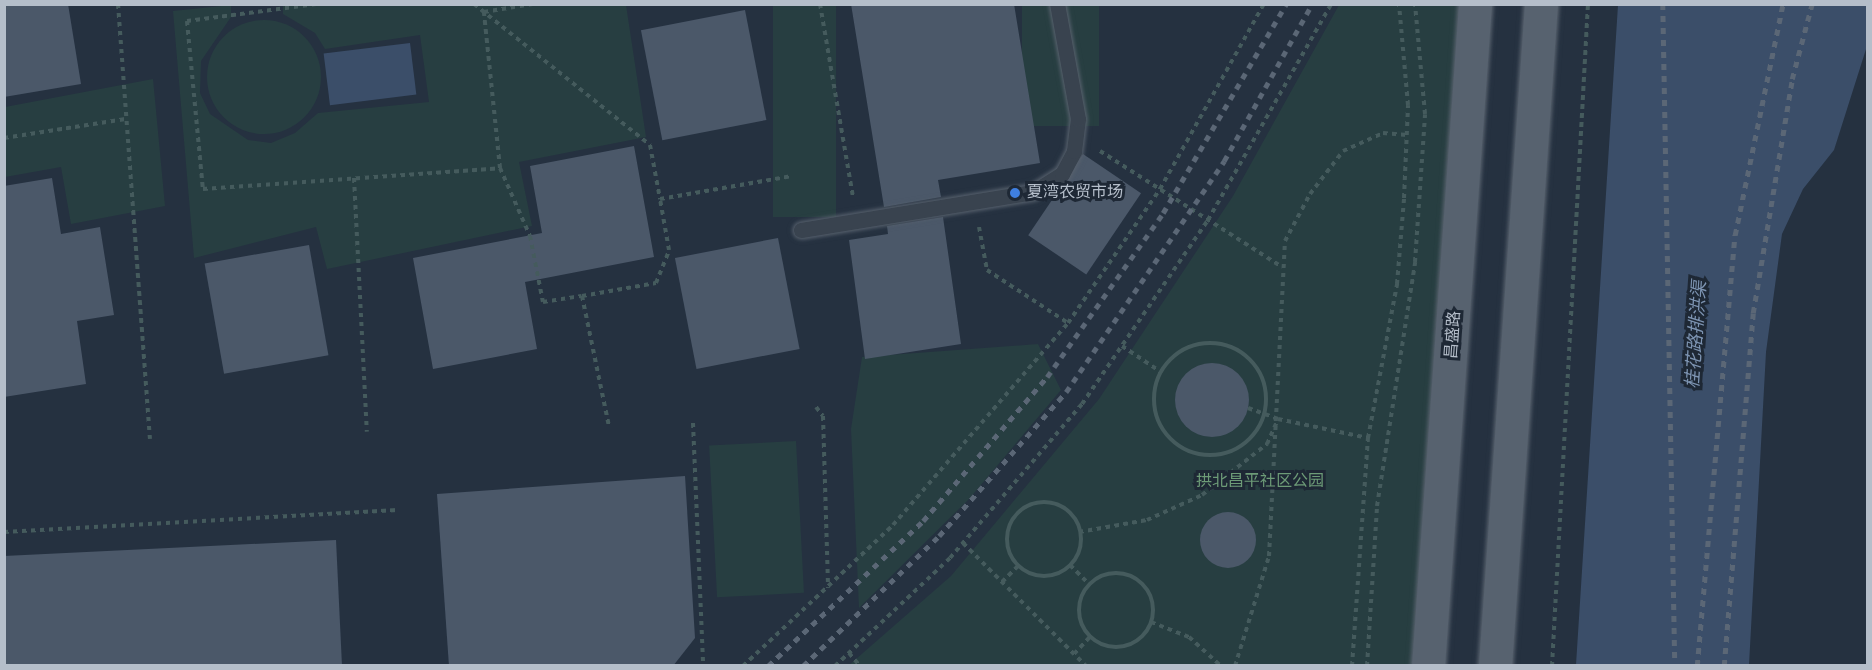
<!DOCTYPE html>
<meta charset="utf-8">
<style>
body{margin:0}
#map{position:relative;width:1872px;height:670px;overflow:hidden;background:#253140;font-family:Overpass,"Noto Sans SC",sans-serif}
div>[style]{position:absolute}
.green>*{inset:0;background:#273e41;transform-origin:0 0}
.round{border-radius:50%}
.water>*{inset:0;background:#3b4e69;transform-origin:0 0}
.building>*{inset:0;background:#4b5869;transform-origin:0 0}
.path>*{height:4px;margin-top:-2px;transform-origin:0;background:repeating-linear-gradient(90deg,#455b5d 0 4.5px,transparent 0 9px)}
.path>.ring{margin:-2px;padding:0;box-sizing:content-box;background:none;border:4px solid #455b5d;border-radius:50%}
.roads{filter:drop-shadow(0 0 2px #57616d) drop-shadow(0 0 2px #57616d)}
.lane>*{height:15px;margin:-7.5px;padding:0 7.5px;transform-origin:7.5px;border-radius:7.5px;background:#39434f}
.primary>*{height:33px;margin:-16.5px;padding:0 16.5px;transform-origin:16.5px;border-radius:16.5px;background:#57626f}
.rail>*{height:4.5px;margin-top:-2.25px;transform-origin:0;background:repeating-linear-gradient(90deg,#5b6776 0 6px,transparent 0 12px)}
.dots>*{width:16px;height:16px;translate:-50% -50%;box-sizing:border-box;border:3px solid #1e2835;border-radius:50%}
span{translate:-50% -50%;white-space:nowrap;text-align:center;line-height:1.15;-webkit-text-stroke:6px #1e2835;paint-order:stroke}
.poi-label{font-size:16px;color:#b5beca}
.left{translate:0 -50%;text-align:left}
.street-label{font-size:16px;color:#b5beca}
.park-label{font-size:16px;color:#6d9b77}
.water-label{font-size:18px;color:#7d94b2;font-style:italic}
.frame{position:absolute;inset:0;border:6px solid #b5beca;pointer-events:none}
</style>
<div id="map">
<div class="green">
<i style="clip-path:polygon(231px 5px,231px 17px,201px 61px,200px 93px,210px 114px,248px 140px,271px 143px,295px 133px,318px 113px,429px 102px,420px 35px,325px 49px,315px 33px,283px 14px,283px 4px,626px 5px,646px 137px,519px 162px,532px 226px,327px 269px,316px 227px,194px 258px,173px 11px)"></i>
<i style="left:773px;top:5px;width:63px;height:212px"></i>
<i style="left:1022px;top:5px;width:77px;height:121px"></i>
<i style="clip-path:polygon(1339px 5px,1471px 5px,1426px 665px,848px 666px,951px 576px,1099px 399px,1233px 196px)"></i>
<i class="round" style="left:207px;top:20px;width:114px;height:114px"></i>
<i style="clip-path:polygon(153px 79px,165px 206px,71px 224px,61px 167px,5px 177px,5px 107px)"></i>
<i style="clip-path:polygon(1038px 344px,1061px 390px,969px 499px,859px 608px,851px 429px,862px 357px)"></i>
<i style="left:796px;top:441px;width:152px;height:87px;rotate:87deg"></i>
</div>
<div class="water">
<i style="clip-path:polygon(1618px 5px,1867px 5px,1867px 46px,1834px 150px,1803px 189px,1782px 234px,1766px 352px,1749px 665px,1576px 665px)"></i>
<i style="left:410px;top:43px;width:52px;height:87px;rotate:83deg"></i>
</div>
<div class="building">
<i style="clip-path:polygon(4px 4px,68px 4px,81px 84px,4px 97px)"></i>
<i style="clip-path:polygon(851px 4px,1014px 4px,1040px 163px,938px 180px,941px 197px,884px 207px)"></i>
<i style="left:745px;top:10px;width:112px;height:106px;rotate:79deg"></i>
<i style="clip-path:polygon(634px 146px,654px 257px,525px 282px,537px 349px,433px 369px,413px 258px,542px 233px,530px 166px)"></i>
<i style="left:1083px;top:154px;width:70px;height:98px;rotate:34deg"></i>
<i style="clip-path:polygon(52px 178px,61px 234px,100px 227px,114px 315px,77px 321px,86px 384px,4px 397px,4px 186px)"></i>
<i style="clip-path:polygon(943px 217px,961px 344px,865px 359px,849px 240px,888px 234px,887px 226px)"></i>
<i style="left:778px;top:238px;width:113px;height:105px;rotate:79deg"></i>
<i style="left:309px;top:245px;width:112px;height:106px;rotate:80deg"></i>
<i class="round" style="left:1175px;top:363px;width:74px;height:74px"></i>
<i style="clip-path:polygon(685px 476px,695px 638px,673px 666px,449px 666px,437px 494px)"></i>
<i class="round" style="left:1200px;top:512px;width:56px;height:56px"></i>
<i style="clip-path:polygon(336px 540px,342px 666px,4px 666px,4px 556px)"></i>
</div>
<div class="path">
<i style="left:118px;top:4px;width:436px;rotate:85.8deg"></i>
<i style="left:316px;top:4px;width:130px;rotate:172.5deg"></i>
<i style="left:187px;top:21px;width:169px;rotate:84.6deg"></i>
<i style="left:203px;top:189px;width:298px;rotate:-4deg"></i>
<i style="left:500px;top:168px;width:157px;rotate:-95.9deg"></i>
<i style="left:474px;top:4px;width:226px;rotate:38.7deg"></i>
<i style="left:650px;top:145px;width:55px;rotate:79.5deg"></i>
<i style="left:820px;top:4px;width:196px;rotate:80.3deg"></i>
<i style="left:484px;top:12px;width:49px;rotate:-9.5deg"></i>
<i style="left:4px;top:138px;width:123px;rotate:-8.9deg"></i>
<i style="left:1100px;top:151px;width:216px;rotate:32.5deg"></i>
<i style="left:500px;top:168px;width:74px;rotate:66.2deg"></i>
<i style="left:530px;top:236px;width:67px;rotate:78.9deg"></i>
<i style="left:543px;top:302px;width:39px;rotate:-9deg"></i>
<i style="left:582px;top:296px;width:133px;rotate:78.3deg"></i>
<i style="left:354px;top:178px;width:254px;rotate:87.1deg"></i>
<i style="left:979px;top:227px;width:44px;rotate:79.5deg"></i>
<i style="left:987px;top:270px;width:97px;rotate:33.2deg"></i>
<i style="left:582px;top:296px;width:75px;rotate:-10deg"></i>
<i style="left:656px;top:283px;width:35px;rotate:-68deg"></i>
<i style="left:669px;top:250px;width:52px;rotate:-100deg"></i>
<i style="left:660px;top:199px;width:134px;rotate:-9.9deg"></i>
<i class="ring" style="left:1154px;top:343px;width:108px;height:108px"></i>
<i style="left:1122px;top:346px;width:47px;rotate:33.7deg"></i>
<i style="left:816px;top:407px;width:11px;rotate:52deg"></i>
<i style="left:823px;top:416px;width:172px;rotate:88.3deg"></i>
<i style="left:1248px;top:408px;width:32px;rotate:20deg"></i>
<i style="left:693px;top:423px;width:243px;rotate:87.6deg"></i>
<i class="ring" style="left:1007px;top:502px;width:70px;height:70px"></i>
<i style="left:4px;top:532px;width:394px;rotate:-3.2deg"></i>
<i style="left:1079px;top:532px;width:69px;rotate:-10deg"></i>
<i style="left:1147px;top:520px;width:60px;rotate:-24.4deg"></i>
<i style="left:1202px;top:495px;width:83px;rotate:-38.1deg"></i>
<i style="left:1267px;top:444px;width:27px;rotate:-66deg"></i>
<i style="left:1278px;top:419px;width:92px;rotate:11.9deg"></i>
<i style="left:963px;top:543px;width:174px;rotate:45deg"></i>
<i style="left:1070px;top:565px;width:28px;rotate:45deg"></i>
<i class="ring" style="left:1079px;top:573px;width:70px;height:70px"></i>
<i style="left:1002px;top:582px;width:23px;rotate:-45deg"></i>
<i style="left:1151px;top:622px;width:41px;rotate:21.5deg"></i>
<i style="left:1189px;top:637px;width:43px;rotate:42.2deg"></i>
<i style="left:849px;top:653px;width:17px;rotate:50deg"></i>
<i style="left:1074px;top:654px;width:23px;rotate:-47deg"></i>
<i style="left:743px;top:666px;width:206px;rotate:-43.2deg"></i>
<i style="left:893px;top:525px;width:267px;rotate:-49.1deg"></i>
<i style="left:1068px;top:323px;width:163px;rotate:-55.5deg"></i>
<i style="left:1160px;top:189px;width:212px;rotate:-60.7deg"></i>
<i style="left:835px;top:666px;width:158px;rotate:-43.2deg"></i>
<i style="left:950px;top:558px;width:203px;rotate:-49.4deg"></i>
<i style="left:1082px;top:404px;width:223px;rotate:-55.6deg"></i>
<i style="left:1208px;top:220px;width:249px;rotate:-60.3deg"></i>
<i style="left:1235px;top:666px;width:115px;rotate:-72.8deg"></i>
<i style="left:1269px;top:556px;width:315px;rotate:-87.1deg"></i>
<i style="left:1285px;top:241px;width:53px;rotate:-62deg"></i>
<i style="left:1310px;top:194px;width:54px;rotate:-52.5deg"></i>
<i style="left:1343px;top:151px;width:44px;rotate:-24.2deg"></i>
<i style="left:1383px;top:133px;width:24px;rotate:5deg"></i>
<i style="left:1352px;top:666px;width:229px;rotate:-86deg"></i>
<i style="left:1368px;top:438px;width:157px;rotate:-79.3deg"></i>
<i style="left:1397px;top:284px;width:86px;rotate:-85.3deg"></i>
<i style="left:1404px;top:198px;width:93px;rotate:-87.5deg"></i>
<i style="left:1408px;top:105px;width:101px;rotate:-95.1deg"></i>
<i style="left:1367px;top:666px;width:160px;rotate:-86.4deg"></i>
<i style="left:1377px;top:506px;width:247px;rotate:-81.1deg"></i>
<i style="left:1415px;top:262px;width:148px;rotate:-86.1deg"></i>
<i style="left:1425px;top:114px;width:110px;rotate:-95.2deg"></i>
<i style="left:1552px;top:666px;width:663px;rotate:-86.89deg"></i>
</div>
<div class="roads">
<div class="lane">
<i style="left:801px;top:230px;width:235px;rotate:-9.3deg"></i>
<i style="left:1033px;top:192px;width:34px;rotate:-32deg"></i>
<i style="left:1062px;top:174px;width:26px;rotate:-62deg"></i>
<i style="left:1074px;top:151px;width:32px;rotate:-83deg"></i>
<i style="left:1078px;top:119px;width:117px;rotate:-100.3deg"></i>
</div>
<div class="primary">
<i style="left:1428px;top:666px;width:664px;rotate:-85.94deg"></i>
<i style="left:1495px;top:666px;width:664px;rotate:-86.03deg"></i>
</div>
</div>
<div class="rail">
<i style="left:1663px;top:4px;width:662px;rotate:88.96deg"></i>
<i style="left:768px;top:666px;width:212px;rotate:-43.1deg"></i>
<i style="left:923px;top:521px;width:190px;rotate:-49.3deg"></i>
<i style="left:1047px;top:377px;width:201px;rotate:-54.7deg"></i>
<i style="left:1163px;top:213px;width:243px;rotate:-59.5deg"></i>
<i style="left:803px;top:666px;width:188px;rotate:-43.7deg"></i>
<i style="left:939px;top:536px;width:192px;rotate:-48.6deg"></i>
<i style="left:1066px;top:392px;width:280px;rotate:-55.6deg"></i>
<i style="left:1224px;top:161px;width:180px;rotate:-60.7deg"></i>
<i style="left:1697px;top:666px;width:433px;rotate:-85deg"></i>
<i style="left:1735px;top:235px;width:236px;rotate:-78.3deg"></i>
<i style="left:1724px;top:666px;width:354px;rotate:-85.3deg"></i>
<i style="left:1753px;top:313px;width:237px;rotate:-80.5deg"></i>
<i style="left:1792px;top:79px;width:78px;rotate:-75.1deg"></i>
</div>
<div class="dots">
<i style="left:1015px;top:193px;background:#3f7fe0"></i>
</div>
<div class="poi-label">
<span class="left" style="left:1027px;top:193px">夏湾农贸市场</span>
</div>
<div class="street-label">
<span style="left:1454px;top:335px;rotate:-86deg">昌盛路</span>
</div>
<div class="park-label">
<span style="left:1260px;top:482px">拱北昌平社区公园</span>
</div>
<div class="water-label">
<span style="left:1698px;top:335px;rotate:-86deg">桂花路排洪渠</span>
</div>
<div class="frame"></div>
</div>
